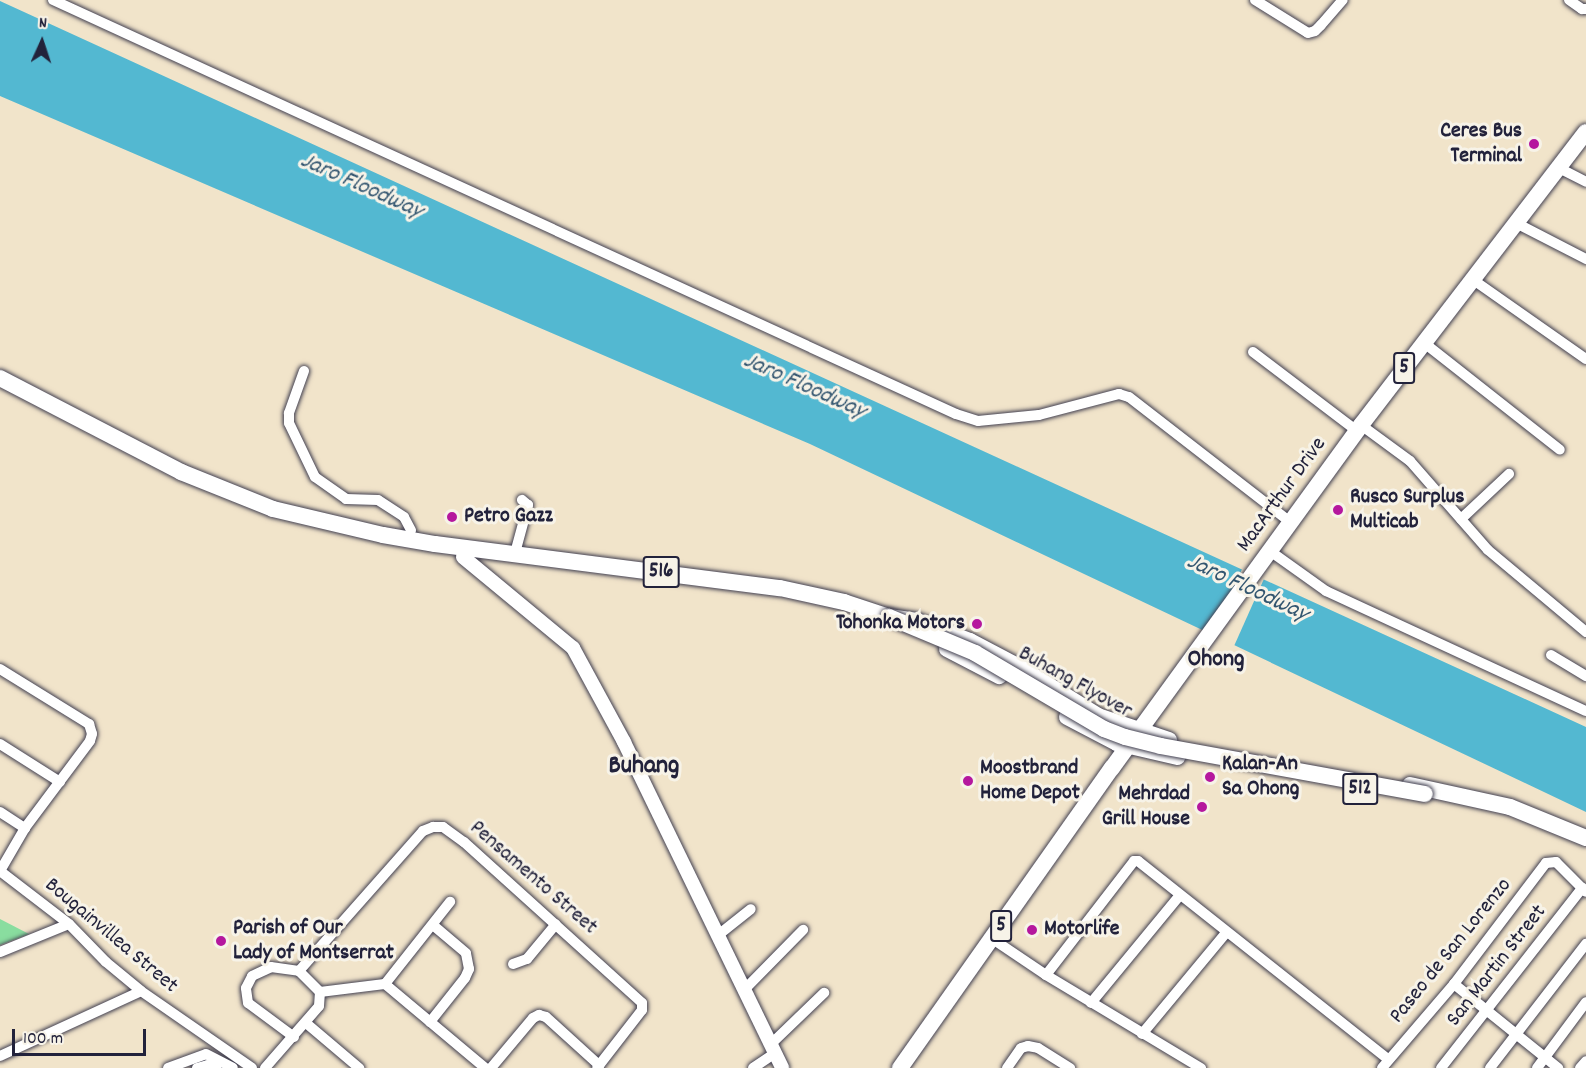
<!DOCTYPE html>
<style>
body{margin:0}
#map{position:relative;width:1586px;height:1068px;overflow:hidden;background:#f1e4ca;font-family:Dekko,sans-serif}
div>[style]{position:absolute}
.green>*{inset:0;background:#89dd9f}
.water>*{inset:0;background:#53b8d1}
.pier>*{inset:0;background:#f1e4ca;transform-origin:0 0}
.roads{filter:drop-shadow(0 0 2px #413f50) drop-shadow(0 0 2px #413f50)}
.minor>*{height:10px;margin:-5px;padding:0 5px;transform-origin:5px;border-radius:5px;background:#fff}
.tertiary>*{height:14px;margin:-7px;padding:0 7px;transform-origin:7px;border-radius:7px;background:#fff}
.primary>*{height:16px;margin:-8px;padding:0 8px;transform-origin:8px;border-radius:8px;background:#fff}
.bridges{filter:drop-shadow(0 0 2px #413f50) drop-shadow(0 0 2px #413f50)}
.primary-bridge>*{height:16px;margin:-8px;padding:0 8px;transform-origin:8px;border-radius:8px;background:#fff}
.dots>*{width:16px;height:16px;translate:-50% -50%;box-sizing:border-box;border:3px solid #f7f3e8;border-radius:50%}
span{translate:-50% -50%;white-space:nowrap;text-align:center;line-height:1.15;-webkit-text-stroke:6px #f7f3e8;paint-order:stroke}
.shield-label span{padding:2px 4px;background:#f7f3e8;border:2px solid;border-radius:4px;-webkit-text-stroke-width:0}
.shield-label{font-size:21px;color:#22223b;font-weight:700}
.poi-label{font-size:22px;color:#22223b;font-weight:700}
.right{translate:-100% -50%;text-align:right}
.left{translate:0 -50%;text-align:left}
.street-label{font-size:22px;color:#22223b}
.water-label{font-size:24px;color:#335670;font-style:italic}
.neighbourhood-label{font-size:24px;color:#22223b;font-weight:700}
.quarter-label{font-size:26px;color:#22223b;font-weight:700}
.north{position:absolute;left:12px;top:12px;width:60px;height:60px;-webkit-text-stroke:4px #f7f3e8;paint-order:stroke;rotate:3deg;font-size:16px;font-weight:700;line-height:24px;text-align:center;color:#22223b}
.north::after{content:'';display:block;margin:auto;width:21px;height:27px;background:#22223b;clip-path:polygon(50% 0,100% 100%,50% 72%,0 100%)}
.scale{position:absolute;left:12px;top:1029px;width:134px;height:27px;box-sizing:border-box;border:3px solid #22223b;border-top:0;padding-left:8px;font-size:18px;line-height:21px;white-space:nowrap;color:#22223b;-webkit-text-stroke:4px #f7f3e8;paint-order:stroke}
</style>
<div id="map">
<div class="green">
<i style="clip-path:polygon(0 919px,29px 934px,0 945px)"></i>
</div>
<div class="water">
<i style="clip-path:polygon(0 1px,1586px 727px,1586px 812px,810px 444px,0 96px)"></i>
</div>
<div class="pier">
<i style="left:1243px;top:567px;width:24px;height:80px;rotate:24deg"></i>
</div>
<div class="roads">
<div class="minor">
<i style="left:53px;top:0;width:993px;rotate:24.63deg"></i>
<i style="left:956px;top:414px;width:23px;rotate:18deg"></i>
<i style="left:978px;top:421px;width:61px;rotate:-5.6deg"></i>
<i style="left:1039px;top:415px;width:83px;rotate:-14.7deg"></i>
<i style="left:1119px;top:394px;width:10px;rotate:17deg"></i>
<i style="left:1129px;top:397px;width:204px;rotate:37.8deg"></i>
<i style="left:1255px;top:0;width:62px;rotate:31.9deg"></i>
<i style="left:1308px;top:33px;width:7px;rotate:-16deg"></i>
<i style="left:1315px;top:31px;width:8px;rotate:-45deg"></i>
<i style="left:1321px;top:25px;width:33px;rotate:-49deg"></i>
<i style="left:1569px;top:0;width:16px;rotate:35deg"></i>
<i style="left:1582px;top:9px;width:4px"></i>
<i style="left:1559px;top:168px;width:30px;rotate:27deg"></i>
<i style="left:1516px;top:223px;width:79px;rotate:27.2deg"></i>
<i style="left:1472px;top:279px;width:139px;rotate:35.1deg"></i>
<i style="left:1423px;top:342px;width:174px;rotate:38.2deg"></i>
<i style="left:1253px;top:352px;width:131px;rotate:37.2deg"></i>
<i style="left:304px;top:371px;width:45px;rotate:109.7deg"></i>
<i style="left:289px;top:413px;width:10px;rotate:90deg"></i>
<i style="left:289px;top:423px;width:60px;rotate:64.3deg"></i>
<i style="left:315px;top:477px;width:38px;rotate:35deg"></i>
<i style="left:346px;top:499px;width:32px;rotate:2deg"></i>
<i style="left:378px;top:500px;width:31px;rotate:33deg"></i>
<i style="left:404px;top:517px;width:15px;rotate:62deg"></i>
<i style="left:1361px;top:425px;width:61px;rotate:36.3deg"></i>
<i style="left:1410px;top:461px;width:118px;rotate:48.8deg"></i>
<i style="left:1488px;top:550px;width:128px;rotate:39.9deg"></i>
<i style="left:1461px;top:519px;width:66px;rotate:-43.2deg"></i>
<i style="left:1270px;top:551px;width:69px;rotate:35.5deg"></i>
<i style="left:1326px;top:591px;width:286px;rotate:24.8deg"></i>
<i style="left:515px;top:553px;width:50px;rotate:-74.8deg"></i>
<i style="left:528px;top:505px;width:8px;rotate:-140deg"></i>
<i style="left:1551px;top:655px;width:41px;rotate:31deg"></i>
<i style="left:0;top:669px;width:105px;rotate:31.7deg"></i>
<i style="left:89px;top:724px;width:10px;rotate:73deg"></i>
<i style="left:92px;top:734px;width:7px;rotate:106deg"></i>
<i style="left:90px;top:741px;width:109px;rotate:126.8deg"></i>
<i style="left:25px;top:828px;width:50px;rotate:120.2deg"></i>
<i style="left:0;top:744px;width:71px;rotate:32.3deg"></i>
<i style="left:0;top:812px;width:30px;rotate:33deg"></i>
<i style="left:0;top:871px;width:87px;rotate:37.5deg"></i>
<i style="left:69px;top:924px;width:53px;rotate:45.8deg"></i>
<i style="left:106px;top:962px;width:45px;rotate:39.6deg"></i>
<i style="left:141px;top:991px;width:135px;rotate:34.7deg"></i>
<i style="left:717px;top:936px;width:43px;rotate:-38.5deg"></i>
<i style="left:991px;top:938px;width:66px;rotate:33.9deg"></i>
<i style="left:1046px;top:975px;width:181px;rotate:31deg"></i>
<i style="left:0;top:952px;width:74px;rotate:-22.1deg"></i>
<i style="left:513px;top:964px;width:15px;rotate:-20deg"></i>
<i style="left:527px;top:959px;width:45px;rotate:-50.4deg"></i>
<i style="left:1046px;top:975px;width:144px;rotate:-52.3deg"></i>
<i style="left:1134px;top:861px;width:4px"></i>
<i style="left:1138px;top:861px;width:319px;rotate:38.4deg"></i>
<i style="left:385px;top:984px;width:131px;rotate:40deg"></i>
<i style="left:1454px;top:984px;width:134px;rotate:38.9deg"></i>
<i style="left:745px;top:989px;width:83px;rotate:-45.5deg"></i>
<i style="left:320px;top:992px;width:65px;rotate:-7deg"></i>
<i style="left:385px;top:984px;width:105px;rotate:-51.6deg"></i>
<i style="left:1091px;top:1003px;width:140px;rotate:-50.5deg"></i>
<i style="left:430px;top:1022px;width:56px;rotate:-51.5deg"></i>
<i style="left:465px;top:978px;width:10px;rotate:-66deg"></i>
<i style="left:469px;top:969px;width:16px;rotate:-101deg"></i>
<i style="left:466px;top:953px;width:42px;rotate:-139.8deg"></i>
<i style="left:306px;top:1023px;width:70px;rotate:40.3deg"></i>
<i style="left:1142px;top:1034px;width:131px;rotate:-50.3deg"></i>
<i style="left:294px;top:1037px;width:57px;rotate:-143.5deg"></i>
<i style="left:248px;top:1003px;width:15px;rotate:-98deg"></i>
<i style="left:246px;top:988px;width:13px;rotate:-63deg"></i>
<i style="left:252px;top:976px;width:21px;rotate:-25deg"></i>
<i style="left:271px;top:967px;width:28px;rotate:8deg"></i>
<i style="left:299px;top:971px;width:187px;rotate:-48.5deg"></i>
<i style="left:423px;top:831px;width:11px;rotate:-22deg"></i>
<i style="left:433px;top:827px;width:10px"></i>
<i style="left:443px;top:827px;width:26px;rotate:36deg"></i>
<i style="left:464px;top:842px;width:240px;rotate:42.1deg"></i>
<i style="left:642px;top:1003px;width:7px;rotate:90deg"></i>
<i style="left:642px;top:1010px;width:73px;rotate:127.8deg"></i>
<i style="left:771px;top:1044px;width:74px;rotate:-43.9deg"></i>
<i style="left:0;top:1056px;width:155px;rotate:-24.7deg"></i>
<i style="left:168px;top:1068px;width:40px;rotate:-20.2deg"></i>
<i style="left:206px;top:1054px;width:30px;rotate:27deg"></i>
<i style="left:197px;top:1068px;width:11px;rotate:-15deg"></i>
<i style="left:208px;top:1065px;width:9px;rotate:18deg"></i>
<i style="left:265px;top:1068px;width:82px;rotate:-48.9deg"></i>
<i style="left:319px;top:1006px;width:14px;rotate:-86deg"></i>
<i style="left:320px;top:992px;width:30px;rotate:-135deg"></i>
<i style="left:491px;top:1068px;width:65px;rotate:-50deg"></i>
<i style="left:533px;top:1018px;width:7px;rotate:-27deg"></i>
<i style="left:539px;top:1015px;width:7px;rotate:16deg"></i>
<i style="left:546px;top:1017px;width:72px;rotate:42.2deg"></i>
<i style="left:753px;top:1068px;width:27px;rotate:-34deg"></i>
<i style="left:1007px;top:1068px;width:24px;rotate:-55deg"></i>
<i style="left:1021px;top:1048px;width:7px;rotate:-16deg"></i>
<i style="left:1028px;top:1046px;width:10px;rotate:11deg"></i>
<i style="left:1038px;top:1048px;width:38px;rotate:32deg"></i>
<i style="left:1382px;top:1068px;width:111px;rotate:-49.4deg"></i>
<i style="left:1454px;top:984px;width:152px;rotate:-52.8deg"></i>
<i style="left:1546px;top:863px;width:10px;rotate:-6deg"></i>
<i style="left:1556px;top:862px;width:42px;rotate:45deg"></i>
<i style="left:1441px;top:1068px;width:229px;rotate:-51.9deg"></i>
<i style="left:1490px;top:1068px;width:157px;rotate:-52.3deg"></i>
<i style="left:1537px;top:1068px;width:82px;rotate:-53.4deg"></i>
<i style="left:1580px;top:1068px;width:9px;rotate:-49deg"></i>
</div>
<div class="tertiary">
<i style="left:463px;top:557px;width:143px;rotate:39.6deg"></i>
<i style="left:573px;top:648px;width:107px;rotate:61.5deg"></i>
<i style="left:624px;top:742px;width:362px;rotate:64.1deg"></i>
</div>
<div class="primary">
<i style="left:0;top:378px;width:204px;rotate:27.4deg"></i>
<i style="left:181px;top:472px;width:99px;rotate:21.9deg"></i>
<i style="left:273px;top:509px;width:113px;rotate:13.3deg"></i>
<i style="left:383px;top:535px;width:53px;rotate:9.8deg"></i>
<i style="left:435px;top:544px;width:348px;rotate:7.3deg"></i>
<i style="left:780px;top:588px;width:66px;rotate:12.3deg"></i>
<i style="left:844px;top:602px;width:47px;rotate:18.4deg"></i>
<i style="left:889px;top:617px;width:28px;rotate:8deg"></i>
<i style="left:917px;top:621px;width:57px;rotate:20.7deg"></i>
<i style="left:970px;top:641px;width:58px;rotate:27.9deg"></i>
<i style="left:1021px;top:668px;width:91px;rotate:31.9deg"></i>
<i style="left:1098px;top:716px;width:75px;rotate:18.7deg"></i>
<i style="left:947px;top:649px;width:59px;rotate:27.4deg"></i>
<i style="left:1067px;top:717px;width:56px;rotate:27.5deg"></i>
<i style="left:1117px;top:743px;width:62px;rotate:13.1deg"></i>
<i style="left:1410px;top:785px;width:102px;rotate:12.4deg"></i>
<i style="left:1510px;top:807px;width:82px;rotate:22.2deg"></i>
<i style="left:900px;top:1068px;width:367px;rotate:-54.8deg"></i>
<i style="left:1112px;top:768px;width:424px;rotate:-54deg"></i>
<i style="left:1361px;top:425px;width:369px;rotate:-52.5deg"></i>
</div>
</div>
<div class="bridges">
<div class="primary-bridge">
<i style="left:889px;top:617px;width:93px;rotate:22.7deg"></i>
<i style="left:975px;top:653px;width:150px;rotate:30.5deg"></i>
<i style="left:1104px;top:729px;width:22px;rotate:21deg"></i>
<i style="left:1125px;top:737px;width:37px;rotate:14deg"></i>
<i style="left:1161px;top:746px;width:268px;rotate:10.3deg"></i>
</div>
</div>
<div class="dots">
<i style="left:1534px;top:144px;background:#b5179e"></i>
<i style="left:1338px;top:510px;background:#b5179e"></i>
<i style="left:452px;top:517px;background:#b5179e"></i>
<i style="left:977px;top:624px;background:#b5179e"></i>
<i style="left:1210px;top:777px;background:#b5179e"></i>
<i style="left:968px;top:781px;background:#b5179e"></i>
<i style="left:1202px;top:807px;background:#b5179e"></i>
<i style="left:1032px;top:930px;background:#b5179e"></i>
<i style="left:221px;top:941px;background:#b5179e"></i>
</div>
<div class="shield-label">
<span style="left:1404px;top:368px">5</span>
<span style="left:661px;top:572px">516</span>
<span style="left:1360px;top:789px">512</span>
<span style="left:1001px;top:926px">5</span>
</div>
<div class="poi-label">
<span class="right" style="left:1522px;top:144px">Ceres Bus<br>Terminal</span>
<span class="left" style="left:1350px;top:510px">Rusco Surplus<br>Multicab</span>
<span class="left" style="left:464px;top:517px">Petro Gazz</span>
<span class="right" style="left:965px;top:624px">Tohonka Motors</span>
<span class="left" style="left:1222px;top:777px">Kalan-An<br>Sa Ohong</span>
<span class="left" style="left:980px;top:781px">Moostbrand<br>Home Depot</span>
<span class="right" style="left:1190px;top:807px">Mehrdad<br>Grill House</span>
<span class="left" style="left:233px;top:941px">Parish of Our<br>Lady of Montserrat</span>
<span class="left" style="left:1044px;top:930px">Motorlife</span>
</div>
<div class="street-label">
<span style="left:1282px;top:495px;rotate:-54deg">MacArthur Drive</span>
<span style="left:1075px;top:683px;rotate:29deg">Buhang Flyover</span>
<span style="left:533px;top:878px;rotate:41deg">Pensamento Street</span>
<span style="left:111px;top:936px;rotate:40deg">Bougainvillea Street</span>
<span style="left:1451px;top:951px;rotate:-51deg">Paseo de San Lorenzo</span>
<span style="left:1497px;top:966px;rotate:-52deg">San Martin Street</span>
</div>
<div class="water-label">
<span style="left:361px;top:187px;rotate:24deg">Jaro Floodway</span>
<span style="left:804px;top:387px;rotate:24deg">Jaro Floodway</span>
<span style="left:1247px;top:589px;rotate:25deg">Jaro Floodway</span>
</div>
<div class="neighbourhood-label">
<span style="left:1216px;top:661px">Ohong</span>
</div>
<div class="quarter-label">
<span style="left:644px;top:767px">Buhang</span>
</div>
<div class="north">N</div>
<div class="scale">100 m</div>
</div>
